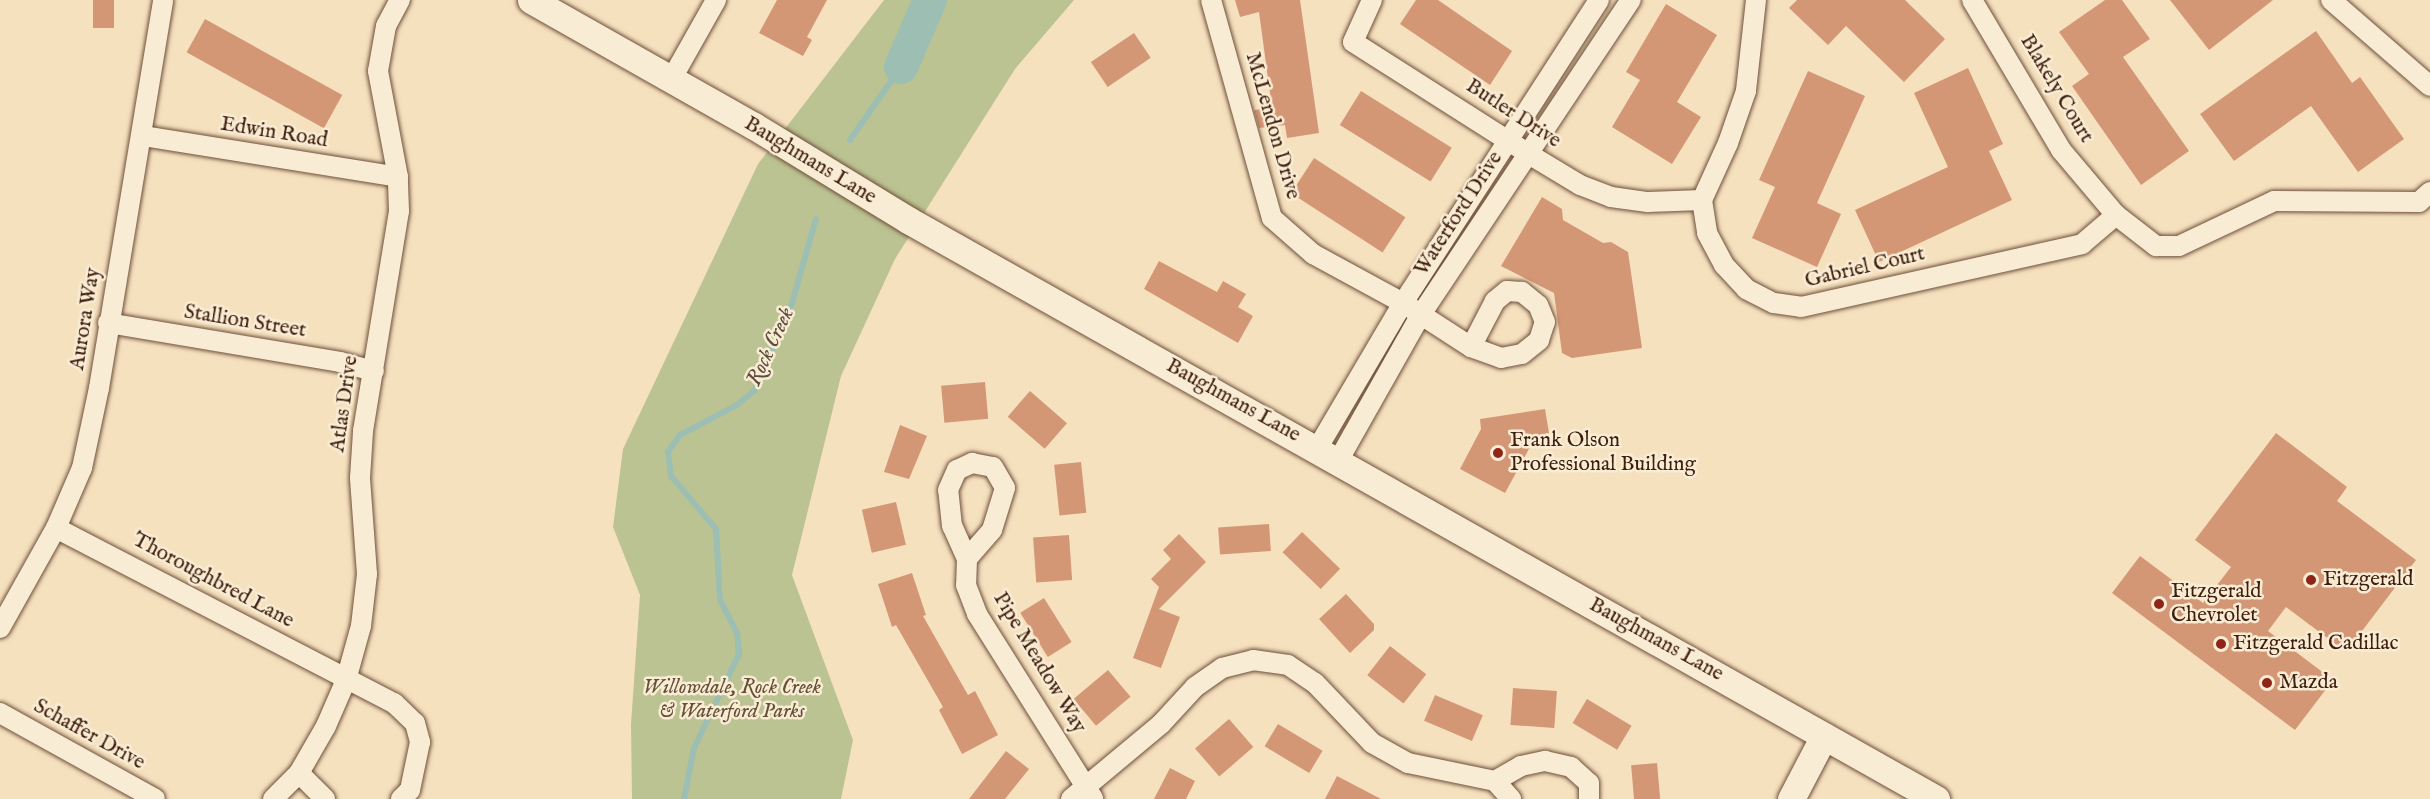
<!DOCTYPE html>
<style>
body{margin:0}
#map{position:relative;width:2430px;height:799px;overflow:hidden;background:#f6e1bf;font-family:"IM FELL English",serif}
div>[style]{position:absolute}
.green>*{inset:0;background:#bcc392}
.stream>*{height:6px;margin:-3px;padding:0 3px;transform-origin:3px;border-radius:3px;background:#9dbeb2}
.river>*{height:34px;margin:-17px;padding:0 17px;transform-origin:17px;border-radius:17px;background:#9dbeb2}
.building>*{inset:0;background:#d49776;transform-origin:0 0}
.roads{filter:drop-shadow(0 0 2px #6e4f3a) drop-shadow(0 0 2px #6e4f3a)}
.street>*{height:20px;margin:-10px;padding:0 10px;transform-origin:10px;border-radius:10px;background:#f9ecd5}
.secondary>*{height:27px;margin:-13.5px;padding:0 13.5px;transform-origin:13.5px;border-radius:13.5px;background:#f9ecd5}
.dots>*{width:16px;height:16px;translate:-50% -50%;box-sizing:border-box;border:3px solid #f9ecd5;border-radius:50%}
span{translate:-50% -50%;white-space:nowrap;text-align:center;line-height:1.15;-webkit-text-stroke:5px #f9ecd5;paint-order:stroke}
.street-label{font-size:21px;color:#401e0e}
.poi-label{font-size:21px;color:#401e0e}
.left{translate:0 -50%;text-align:left}
.park-label{font-size:21px;color:#655036;font-style:italic}
.water-label{font-size:22px;color:#5c4e3f;font-style:italic}
</style>
<div id="map">
<div class="green">
<i style="clip-path:polygon(884px 0,1074px 0,1015px 69px,895px 259px,841px 376px,792px 575px,853px 740px,841px 799px,632px 799px,631px 724px,640px 595px,613px 527px,623px 449px,758px 164px)"></i>
</div>
<div class="stream">
<i style="left:850px;top:140px;width:89px;rotate:-55.1deg"></i>
<i style="left:684px;top:799px;width:52px;rotate:-78.9deg"></i>
<i style="left:694px;top:748px;width:104px;rotate:-64.4deg"></i>
<i style="left:739px;top:654px;width:21px;rotate:-95deg"></i>
<i style="left:737px;top:633px;width:37px;rotate:-117deg"></i>
<i style="left:720px;top:600px;width:71px;rotate:-93.2deg"></i>
<i style="left:716px;top:529px;width:70px;rotate:-130.3deg"></i>
<i style="left:671px;top:476px;width:24px;rotate:-97deg"></i>
<i style="left:668px;top:452px;width:21px;rotate:-55deg"></i>
<i style="left:680px;top:435px;width:64px;rotate:-27.8deg"></i>
<i style="left:737px;top:405px;width:23px;rotate:-40deg"></i>
<i style="left:755px;top:390px;width:95px;rotate:-67deg"></i>
<i style="left:792px;top:303px;width:87px;rotate:-74.1deg"></i>
</div>
<div class="river">
<i style="left:901px;top:67px;width:73px;rotate:-66.6deg"></i>
</div>
<div class="building">
<i style="left:93px;top:0;width:21px;height:28px"></i>
<i style="clip-path:polygon(777px 0,827px 0,807px 37px,812px 40px,803px 56px,759px 33px)"></i>
<i style="clip-path:polygon(1235px 0,1300px 0,1319px 133px,1287px 138px,1285px 125px,1259px 128px,1254px 110px,1272px 108px,1259px 12px,1240px 17px)"></i>
<i style="clip-path:polygon(1416px 0,1438px 0,1512px 51px,1490px 85px,1400px 24px)"></i>
<i style="clip-path:polygon(1797px 0,1905px 0,1945px 39px,1904px 82px,1846px 26px,1828px 45px,1789px 8px)"></i>
<i style="clip-path:polygon(2105px 0,2122px 0,2150px 39px,2123px 57px,2189px 151px,2141px 185px,2072px 86px,2089px 74px,2059px 32px)"></i>
<i style="clip-path:polygon(2170px 0,2273px 0,2209px 50px)"></i>
<i style="clip-path:polygon(1666px 4px,1717px 35px,1677px 102px,1701px 117px,1672px 164px,1612px 127px,1640px 80px,1626px 72px)"></i>
<i style="left:205px;top:19px;width:157px;height:38px;rotate:29deg"></i>
<i style="clip-path:polygon(2316px 31px,2352px 83px,2360px 77px,2404px 139px,2358px 172px,2311px 106px,2234px 161px,2200px 114px)"></i>
<i style="left:1134px;top:33px;width:30px;height:52px;rotate:56deg"></i>
<i style="clip-path:polygon(1968px 68px,2003px 144px,1989px 151px,2012px 200px,1879px 262px,1855px 210px,1948px 167px,1914px 93px)"></i>
<i style="clip-path:polygon(1808px 71px,1865px 96px,1817px 203px,1841px 214px,1817px 267px,1752px 238px,1775px 187px,1759px 180px)"></i>
<i style="left:1361px;top:91px;width:107px;height:40px;rotate:32deg"></i>
<i style="left:1314px;top:158px;width:109px;height:42px;rotate:33deg"></i>
<i style="clip-path:polygon(1542px 197px,1562px 209px,1563px 220px,1603px 243px,1611px 242px,1628px 252px,1642px 348px,1572px 358px,1562px 353px,1554px 293px,1501px 266px)"></i>
<i style="clip-path:polygon(1159px 261px,1217px 292px,1223px 281px,1246px 294px,1238px 307px,1253px 316px,1238px 343px,1144px 289px)"></i>
<i style="left:985px;top:382px;width:37px;height:44px;rotate:85deg"></i>
<i style="left:1030px;top:391px;width:49px;height:34px;rotate:41deg"></i>
<i style="clip-path:polygon(1545px 409px,1549px 433px,1536px 436px,1505px 493px,1460px 469px,1481px 429px,1480px 419px)"></i>
<i style="clip-path:polygon(900px 425px,927px 436px,909px 479px,884px 472px)"></i>
<i style="clip-path:polygon(2276px 433px,2347px 487px,2337px 501px,2416px 560px,2346px 652px,2286px 607px,2268px 631px,2333px 680px,2295px 730px,2112px 593px,2140px 556px,2203px 603px,2231px 567px,2195px 540px)"></i>
<i style="left:1081px;top:462px;width:51px;height:27px;rotate:84deg"></i>
<i style="left:896px;top:502px;width:44px;height:35px;rotate:77deg"></i>
<i style="left:1269px;top:524px;width:27px;height:51px;rotate:86deg"></i>
<i style="left:1302px;top:532px;width:53px;height:28px;rotate:44deg"></i>
<i style="clip-path:polygon(1179px 534px,1206px 562px,1159px 609px,1180px 617px,1161px 668px,1133px 658px,1159px 587px,1151px 579px,1171px 559px,1163px 550px)"></i>
<i style="left:1069px;top:535px;width:45px;height:36px;rotate:86deg"></i>
<i style="clip-path:polygon(912px 573px,926px 615px,923px 616px,968px 695px,975px 691px,998px 735px,962px 754px,939px 710px,943px 707px,896px 625px,892px 627px,878px 584px)"></i>
<i style="clip-path:polygon(1346px 594px,1374px 624px,1374px 630px,1350px 653px,1319px 619px)"></i>
<i style="left:1044px;top:598px;width:52px;height:28px;rotate:58deg"></i>
<i style="left:1390px;top:646px;width:46px;height:37px;rotate:38deg"></i>
<i style="left:1108px;top:670px;width:35px;height:45px;rotate:50deg"></i>
<i style="left:1513px;top:688px;width:44px;height:37px;rotate:4deg"></i>
<i style="left:1435px;top:695px;width:52px;height:28px;rotate:23deg"></i>
<i style="left:1587px;top:699px;width:52px;height:28px;rotate:31deg"></i>
<i style="left:1229px;top:719px;width:37px;height:45px;rotate:49deg"></i>
<i style="left:1278px;top:724px;width:52px;height:26px;rotate:31deg"></i>
<i style="clip-path:polygon(1006px 751px,1029px 769px,1005px 799px,969px 799px)"></i>
<i style="left:1657px;top:763px;width:36px;height:26px;rotate:85deg"></i>
<i style="clip-path:polygon(1170px 768px,1195px 781px,1186px 799px,1154px 799px)"></i>
<i style="clip-path:polygon(1337px 776px,1381px 799px,1325px 799px)"></i>
</div>
<div class="roads">
<div class="street">
<i style="left:1211px;top:0;width:226px;rotate:74.4deg"></i>
<i style="left:1272px;top:218px;width:55px;rotate:41.3deg"></i>
<i style="left:1313px;top:254px;width:102px;rotate:28.6deg"></i>
<i style="left:1403px;top:303px;width:81px;rotate:32.9deg"></i>
<i style="left:1471px;top:347px;width:32px;rotate:20deg"></i>
<i style="left:1501px;top:358px;width:21px;rotate:-11deg"></i>
<i style="left:1522px;top:354px;width:22px;rotate:-39deg"></i>
<i style="left:1539px;top:340px;width:19px;rotate:-72deg"></i>
<i style="left:1545px;top:322px;width:18px;rotate:-112deg"></i>
<i style="left:1538px;top:305px;width:21px;rotate:-141deg"></i>
<i style="left:1522px;top:292px;width:15px;rotate:-176deg"></i>
<i style="left:1507px;top:291px;width:16px;rotate:140deg"></i>
<i style="left:1495px;top:301px;width:52px;rotate:117.6deg"></i>
<i style="left:1372px;top:0;width:46px;rotate:114.3deg"></i>
<i style="left:1353px;top:42px;width:206px;rotate:32.5deg"></i>
<i style="left:1527px;top:153px;width:62px;rotate:31.1deg"></i>
<i style="left:1580px;top:185px;width:33px;rotate:21deg"></i>
<i style="left:1611px;top:197px;width:37px;rotate:8deg"></i>
<i style="left:1648px;top:202px;width:54px;rotate:-2.1deg"></i>
<i style="left:1756px;top:0;width:92px;rotate:96.3deg"></i>
<i style="left:1746px;top:91px;width:55px;rotate:109.1deg"></i>
<i style="left:1728px;top:143px;width:63px;rotate:114.5deg"></i>
<i style="left:1702px;top:200px;width:33px;rotate:81deg"></i>
<i style="left:1707px;top:233px;width:36px;rotate:62deg"></i>
<i style="left:1724px;top:265px;width:33px;rotate:47deg"></i>
<i style="left:1746px;top:289px;width:31px;rotate:27deg"></i>
<i style="left:1774px;top:303px;width:27px;rotate:8deg"></i>
<i style="left:1801px;top:307px;width:288px;rotate:-12.6deg"></i>
<i style="left:2082px;top:244px;width:45px;rotate:-40.5deg"></i>
<i style="left:1972px;top:0;width:174px;rotate:59.3deg"></i>
<i style="left:2061px;top:150px;width:85px;rotate:49.8deg"></i>
<i style="left:2116px;top:215px;width:51px;rotate:37.8deg"></i>
<i style="left:2156px;top:246px;width:23px"></i>
<i style="left:2179px;top:246px;width:105px;rotate:-25.3deg"></i>
<i style="left:2274px;top:201px;width:145px;rotate:0.4deg"></i>
<i style="left:2419px;top:202px;width:15px;rotate:-42deg"></i>
<i style="left:2331px;top:0;width:131px;rotate:41deg"></i>
<i style="left:671px;top:80px;width:92px;rotate:-60.6deg"></i>
<i style="left:143px;top:136px;width:258px;rotate:9.1deg"></i>
<i style="left:108px;top:323px;width:235px;rotate:9.5deg"></i>
<i style="left:340px;top:362px;width:35px;rotate:15deg"></i>
<i style="left:1317px;top:449px;width:169px;rotate:-59.5deg"></i>
<i style="left:1403px;top:303px;width:361px;rotate:-57.1deg"></i>
<i style="left:1338px;top:461px;width:167px;rotate:-60.5deg"></i>
<i style="left:1420px;top:316px;width:380px;rotate:-56.3deg"></i>
<i style="left:56px;top:528px;width:381px;rotate:27.4deg"></i>
<i style="left:394px;top:703px;width:29px;rotate:44deg"></i>
<i style="left:415px;top:723px;width:20px;rotate:75deg"></i>
<i style="left:420px;top:742px;width:49px;rotate:101.8deg"></i>
<i style="left:410px;top:790px;width:13px;rotate:135deg"></i>
<i style="left:967px;top:559px;width:36px;rotate:-114deg"></i>
<i style="left:952px;top:526px;width:36px;rotate:-96deg"></i>
<i style="left:948px;top:490px;width:22px;rotate:-66deg"></i>
<i style="left:957px;top:470px;width:17px;rotate:-25deg"></i>
<i style="left:972px;top:463px;width:21px;rotate:11deg"></i>
<i style="left:993px;top:467px;width:24px;rotate:60deg"></i>
<i style="left:1005px;top:488px;width:44px;rotate:107.2deg"></i>
<i style="left:992px;top:530px;width:38px;rotate:131deg"></i>
<i style="left:967px;top:559px;width:26px;rotate:92deg"></i>
<i style="left:966px;top:585px;width:31px;rotate:69deg"></i>
<i style="left:977px;top:614px;width:218px;rotate:57.8deg"></i>
<i style="left:0;top:628px;width:115px;rotate:-60.8deg"></i>
<i style="left:56px;top:528px;width:65px;rotate:-66.6deg"></i>
<i style="left:82px;top:468px;width:82px;rotate:-78deg"></i>
<i style="left:99px;top:388px;width:393px;rotate:-80.6deg"></i>
<i style="left:0;top:713px;width:177px;rotate:29deg"></i>
<i style="left:299px;top:773px;width:37px;rotate:45deg"></i>
<i style="left:1495px;top:781px;width:24px;rotate:48deg"></i>
<i style="left:273px;top:799px;width:37px;rotate:-45deg"></i>
<i style="left:299px;top:773px;width:54px;rotate:-60.1deg"></i>
<i style="left:326px;top:726px;width:50px;rotate:-66.5deg"></i>
<i style="left:346px;top:680px;width:56px;rotate:-74.5deg"></i>
<i style="left:361px;top:626px;width:52px;rotate:-83.4deg"></i>
<i style="left:367px;top:574px;width:96px;rotate:-94.2deg"></i>
<i style="left:360px;top:478px;width:47px;rotate:-86.3deg"></i>
<i style="left:363px;top:431px;width:223px;rotate:-80.7deg"></i>
<i style="left:399px;top:211px;width:34px;rotate:-92deg"></i>
<i style="left:398px;top:177px;width:108px;rotate:-100.7deg"></i>
<i style="left:378px;top:71px;width:46px;rotate:-79.9deg"></i>
<i style="left:386px;top:26px;width:30px;rotate:-62deg"></i>
<i style="left:1071px;top:799px;width:117px;rotate:-39.8deg"></i>
<i style="left:1161px;top:724px;width:50px;rotate:-47.4deg"></i>
<i style="left:1195px;top:687px;width:33px;rotate:-35deg"></i>
<i style="left:1222px;top:668px;width:32px;rotate:-14deg"></i>
<i style="left:1253px;top:660px;width:35px;rotate:8deg"></i>
<i style="left:1288px;top:665px;width:32px;rotate:34deg"></i>
<i style="left:1315px;top:683px;width:83px;rotate:46.5deg"></i>
<i style="left:1372px;top:743px;width:41px;rotate:29.1deg"></i>
<i style="left:1408px;top:763px;width:89px;rotate:11.7deg"></i>
<i style="left:1495px;top:781px;width:30px;rotate:-30deg"></i>
<i style="left:1521px;top:766px;width:25px;rotate:-12deg"></i>
<i style="left:1545px;top:761px;width:27px;rotate:13deg"></i>
<i style="left:1571px;top:767px;width:24px;rotate:42deg"></i>
<i style="left:1589px;top:783px;width:16px;rotate:90deg"></i>
</div>
<div class="secondary">
<i style="left:531px;top:0;width:256px;rotate:29.5deg"></i>
<i style="left:754px;top:126px;width:180px;rotate:31.4deg"></i>
<i style="left:908px;top:220px;width:1180px;rotate:29.39deg"></i>
<i style="left:1791px;top:799px;width:71px;rotate:-62.4deg"></i>
</div>
</div>
<div class="dots">
<i style="left:1498px;top:453px;background:#8f2418"></i>
<i style="left:2311px;top:580px;background:#8f2418"></i>
<i style="left:2159px;top:604px;background:#8f2418"></i>
<i style="left:2221px;top:644px;background:#8f2418"></i>
<i style="left:2267px;top:683px;background:#8f2418"></i>
</div>
<div class="street-label">
<span style="left:2056px;top:89px;rotate:59deg">Blakely Court</span>
<span style="left:1513px;top:114px;rotate:33deg">Butler Drive</span>
<span style="left:1272px;top:126px;rotate:74deg">McLendon Drive</span>
<span style="left:274px;top:133px;rotate:9deg">Edwin Road</span>
<span style="left:810px;top:161px;rotate:31deg">Baughmans Lane</span>
<span style="left:1459px;top:214px;rotate:-57deg">Waterford Drive</span>
<span style="left:1865px;top:268px;rotate:-13deg">Gabriel Court</span>
<span style="left:86px;top:319px;rotate:-81deg">Aurora Way</span>
<span style="left:245px;top:322px;rotate:9deg">Stallion Street</span>
<span style="left:1233px;top:401px;rotate:29deg">Baughmans Lane</span>
<span style="left:345px;top:404px;rotate:-82deg">Atlas Drive</span>
<span style="left:213px;top:581px;rotate:28deg">Thoroughbred Lane</span>
<span style="left:1656px;top:640px;rotate:29deg">Baughmans Lane</span>
<span style="left:1039px;top:663px;rotate:59deg">Pipe Meadow Way</span>
<span style="left:89px;top:735px;rotate:29deg">Schaffer Drive</span>
</div>
<div class="poi-label">
<span class="left" style="left:1510px;top:453px">Frank Olson<br>Professional Building</span>
<span class="left" style="left:2323px;top:580px">Fitzgerald</span>
<span class="left" style="left:2171px;top:604px">Fitzgerald<br>Chevrolet</span>
<span class="left" style="left:2233px;top:644px">Fitzgerald Cadillac</span>
<span class="left" style="left:2279px;top:683px">Mazda</span>
</div>
<div class="park-label">
<span style="left:732px;top:700px">Willowdale, Rock Creek<br>&amp; Waterford Parks</span>
</div>
<div class="water-label">
<span style="left:771px;top:347px;rotate:-65deg">Rock Creek</span>
</div>
</div>
